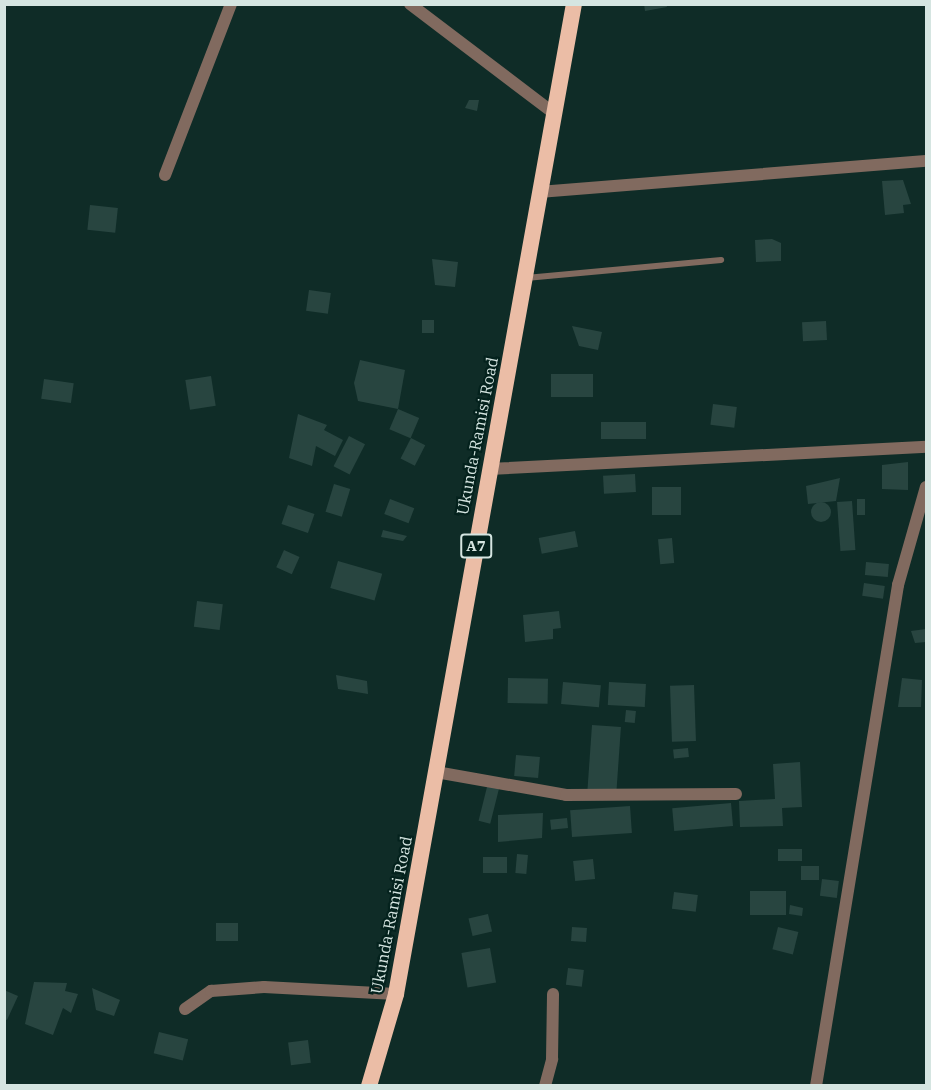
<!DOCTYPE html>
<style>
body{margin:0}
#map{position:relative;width:931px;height:1090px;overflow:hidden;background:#0f2c27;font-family:"IBM Plex Serif",serif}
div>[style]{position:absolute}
.building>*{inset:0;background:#284540;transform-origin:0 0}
.round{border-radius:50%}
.service>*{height:6px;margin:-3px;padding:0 3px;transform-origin:3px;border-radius:3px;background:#816a5f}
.minor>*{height:12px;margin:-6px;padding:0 6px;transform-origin:6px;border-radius:6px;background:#816a5f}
.trunk>*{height:16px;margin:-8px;padding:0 8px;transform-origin:8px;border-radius:8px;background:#ebbda6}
span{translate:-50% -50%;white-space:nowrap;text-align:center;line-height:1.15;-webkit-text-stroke:4.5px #04221d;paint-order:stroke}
.shield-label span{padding:2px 4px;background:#04221d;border:2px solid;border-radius:4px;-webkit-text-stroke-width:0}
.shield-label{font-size:15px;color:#d5e5e1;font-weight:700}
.street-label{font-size:16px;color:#d5e5e1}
.frame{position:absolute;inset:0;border:6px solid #d5e5e1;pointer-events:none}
</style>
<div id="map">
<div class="building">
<i style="clip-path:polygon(644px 4px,666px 4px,667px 7px,645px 11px)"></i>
<i style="clip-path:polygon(469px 100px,479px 100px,477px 111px,465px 108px)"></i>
<i style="clip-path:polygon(903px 180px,911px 204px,903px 205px,904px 213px,885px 215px,882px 181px)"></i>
<i style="left:90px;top:205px;width:28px;height:25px;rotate:6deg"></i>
<i style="clip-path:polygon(772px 239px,781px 243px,781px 261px,756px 262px,755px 240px)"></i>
<i style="clip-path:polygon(432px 259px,458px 262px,455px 287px,435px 285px)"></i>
<i style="left:309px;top:290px;width:22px;height:21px;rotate:8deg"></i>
<i style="left:422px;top:320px;width:12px;height:13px"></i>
<i style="left:826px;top:321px;width:19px;height:24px;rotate:87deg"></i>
<i style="clip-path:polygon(572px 326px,602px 332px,598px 350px,579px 346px)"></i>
<i style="clip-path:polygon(360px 360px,405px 370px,398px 409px,358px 401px,354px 383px)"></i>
<i style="left:551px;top:374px;width:42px;height:23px"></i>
<i style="left:211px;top:376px;width:30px;height:26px;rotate:81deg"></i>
<i style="left:44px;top:379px;width:30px;height:20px;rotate:8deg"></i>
<i style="left:713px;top:404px;width:24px;height:21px;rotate:7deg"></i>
<i style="left:398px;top:409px;width:23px;height:22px;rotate:23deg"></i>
<i style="clip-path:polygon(298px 414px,327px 425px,324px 430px,343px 440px,335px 456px,316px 446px,312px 466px,289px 458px)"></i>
<i style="left:646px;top:422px;width:17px;height:45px;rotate:90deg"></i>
<i style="left:349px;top:436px;width:18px;height:34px;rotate:27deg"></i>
<i style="left:411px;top:438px;width:16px;height:23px;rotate:27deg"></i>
<i style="clip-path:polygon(908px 462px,908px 490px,882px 489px,882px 465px)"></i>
<i style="left:635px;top:474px;width:18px;height:32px;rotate:87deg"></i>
<i style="clip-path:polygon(840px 478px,836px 501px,808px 504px,806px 486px)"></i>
<i style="left:334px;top:484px;width:17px;height:29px;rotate:17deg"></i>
<i style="left:652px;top:487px;width:29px;height:28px"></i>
<i style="left:390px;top:499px;width:26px;height:16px;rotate:21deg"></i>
<i style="left:857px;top:499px;width:8px;height:16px"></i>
<i style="left:852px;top:501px;width:49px;height:15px;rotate:86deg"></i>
<i class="round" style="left:811px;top:502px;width:20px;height:20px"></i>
<i style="left:288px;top:505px;width:28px;height:20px;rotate:19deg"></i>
<i style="clip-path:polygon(383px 530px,407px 536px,403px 541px,381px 537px)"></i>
<i style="left:575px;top:531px;width:16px;height:37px;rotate:79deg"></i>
<i style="left:672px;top:538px;width:25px;height:14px;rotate:85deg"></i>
<i style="left:284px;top:550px;width:17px;height:19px;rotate:24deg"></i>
<i style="left:338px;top:561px;width:46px;height:28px;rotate:16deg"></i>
<i style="left:866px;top:562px;width:23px;height:13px;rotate:5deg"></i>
<i style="left:864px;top:583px;width:21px;height:13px;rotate:8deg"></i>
<i style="left:197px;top:601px;width:26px;height:26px;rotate:7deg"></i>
<i style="clip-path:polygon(559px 611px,561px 628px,553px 629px,553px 639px,525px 642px,523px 615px)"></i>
<i style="clip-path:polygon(926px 629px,926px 642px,915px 643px,911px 631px)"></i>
<i style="clip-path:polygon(336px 675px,367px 681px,368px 694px,338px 689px)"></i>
<i style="left:508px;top:678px;width:40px;height:25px;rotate:1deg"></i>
<i style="clip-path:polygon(902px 678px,922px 680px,921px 707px,898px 707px)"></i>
<i style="left:563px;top:682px;width:38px;height:22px;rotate:5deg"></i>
<i style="left:609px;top:682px;width:37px;height:23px;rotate:3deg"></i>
<i style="left:694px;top:685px;width:56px;height:24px;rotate:88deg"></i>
<i style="left:626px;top:710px;width:10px;height:12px;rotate:6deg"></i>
<i style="left:592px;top:725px;width:29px;height:66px;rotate:4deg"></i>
<i style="left:688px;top:748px;width:9px;height:15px;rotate:84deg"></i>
<i style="left:516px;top:755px;width:24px;height:21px;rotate:5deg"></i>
<i style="clip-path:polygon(800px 762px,802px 807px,782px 808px,783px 826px,740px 827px,739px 801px,775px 799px,773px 764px)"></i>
<i style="left:488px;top:783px;width:12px;height:39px;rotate:14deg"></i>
<i style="left:731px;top:803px;width:23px;height:59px;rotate:85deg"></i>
<i style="left:630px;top:806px;width:27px;height:60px;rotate:86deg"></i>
<i style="clip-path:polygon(543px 813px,542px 838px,498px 842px,498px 815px)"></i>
<i style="left:567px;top:818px;width:10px;height:17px;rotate:84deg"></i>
<i style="left:802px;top:849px;width:12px;height:24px;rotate:90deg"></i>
<i style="left:517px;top:854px;width:11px;height:19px;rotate:5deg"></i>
<i style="left:483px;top:857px;width:24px;height:16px"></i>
<i style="left:593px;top:859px;width:20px;height:20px;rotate:84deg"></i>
<i style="left:801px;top:866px;width:18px;height:14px"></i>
<i style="left:822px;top:879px;width:17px;height:17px;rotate:7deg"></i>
<i style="left:750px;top:891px;width:36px;height:24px"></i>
<i style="left:674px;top:892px;width:24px;height:17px;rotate:7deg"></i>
<i style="clip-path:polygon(790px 905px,803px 908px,802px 916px,789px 914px)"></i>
<i style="left:488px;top:914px;width:18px;height:20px;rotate:77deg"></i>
<i style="left:238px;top:923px;width:18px;height:22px;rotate:90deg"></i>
<i style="left:572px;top:927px;width:15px;height:14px;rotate:4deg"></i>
<i style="left:778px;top:927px;width:21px;height:23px;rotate:14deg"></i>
<i style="left:490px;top:948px;width:35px;height:29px;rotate:80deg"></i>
<i style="left:568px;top:968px;width:16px;height:17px;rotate:7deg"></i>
<i style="clip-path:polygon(34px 982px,67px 983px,65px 991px,78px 994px,71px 1013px,63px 1008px,53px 1035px,25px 1024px)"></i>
<i style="clip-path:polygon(92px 988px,120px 1000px,114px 1016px,96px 1010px)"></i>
<i style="clip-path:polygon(4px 990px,18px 996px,7px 1020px,4px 1019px)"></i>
<i style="left:159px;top:1032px;width:30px;height:22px;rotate:14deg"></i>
<i style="left:308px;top:1040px;width:23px;height:20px;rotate:83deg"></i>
</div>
<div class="service">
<i style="left:526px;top:278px;width:196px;rotate:-5.3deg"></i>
</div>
<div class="minor">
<i style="left:410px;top:4px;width:177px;rotate:37.2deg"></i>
<i style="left:165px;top:175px;width:183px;rotate:-68.9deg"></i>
<i style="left:539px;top:192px;width:388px;rotate:-4.6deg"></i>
<i style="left:489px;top:469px;width:438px;rotate:-2.9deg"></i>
<i style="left:436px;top:772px;width:132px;rotate:10deg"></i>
<i style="left:566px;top:795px;width:170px;rotate:-0.3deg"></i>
<i style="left:185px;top:1009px;width:32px;rotate:-35deg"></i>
<i style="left:211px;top:991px;width:53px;rotate:-4.3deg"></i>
<i style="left:264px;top:987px;width:132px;rotate:3deg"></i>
<i style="left:545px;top:1086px;width:28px;rotate:-75deg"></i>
<i style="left:552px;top:1059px;width:65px;rotate:-89.1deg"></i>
<i style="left:816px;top:1086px;width:508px;rotate:-80.7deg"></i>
<i style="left:898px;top:585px;width:102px;rotate:-74.1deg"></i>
</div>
<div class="trunk">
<i style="left:369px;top:1086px;width:96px;rotate:-73.6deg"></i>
<i style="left:396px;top:994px;width:1006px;rotate:-79.81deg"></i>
</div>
<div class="shield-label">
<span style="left:476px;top:546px">A7</span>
</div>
<div class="street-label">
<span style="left:477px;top:436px;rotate:-79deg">Ukunda-Ramisi Road</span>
<span style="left:391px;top:915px;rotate:-79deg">Ukunda-Ramisi Road</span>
</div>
<div class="frame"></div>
</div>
